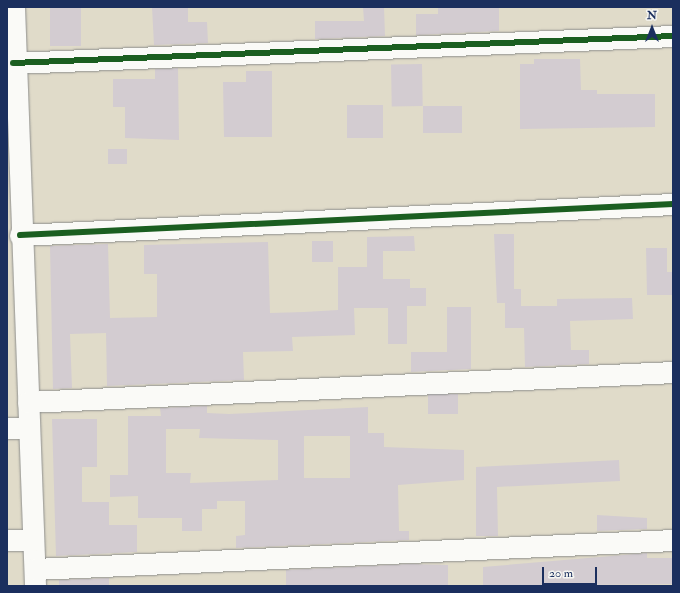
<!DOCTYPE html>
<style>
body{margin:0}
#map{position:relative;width:680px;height:593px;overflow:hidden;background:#e0dbc9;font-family:"IM FELL Double Pica",serif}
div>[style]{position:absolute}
.building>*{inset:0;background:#d3ccd1;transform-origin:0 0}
.roads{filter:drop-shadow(0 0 1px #8e8f8d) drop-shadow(0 0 1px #8e8f8d)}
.street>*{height:21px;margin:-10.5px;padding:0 10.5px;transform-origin:10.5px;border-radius:10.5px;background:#fafaf7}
.cycleway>*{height:6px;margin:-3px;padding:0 3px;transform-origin:3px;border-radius:3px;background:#1b5e20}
span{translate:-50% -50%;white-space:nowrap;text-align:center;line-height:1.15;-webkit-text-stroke:3px #f6f6f2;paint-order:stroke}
.frame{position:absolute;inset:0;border:8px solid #1b2f5e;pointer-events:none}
.north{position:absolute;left:632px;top:8px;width:40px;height:40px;-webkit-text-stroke:3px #f6f6f2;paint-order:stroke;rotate:0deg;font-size:11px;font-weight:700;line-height:16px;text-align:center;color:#1b2f5e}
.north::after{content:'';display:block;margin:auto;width:14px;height:18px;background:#1b2f5e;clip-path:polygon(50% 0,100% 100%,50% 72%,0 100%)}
.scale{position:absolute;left:542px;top:567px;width:55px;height:18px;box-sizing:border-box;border:2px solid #1b2f5e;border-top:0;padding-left:5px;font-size:12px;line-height:14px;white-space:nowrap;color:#1b2f5e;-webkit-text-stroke:3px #f6f6f2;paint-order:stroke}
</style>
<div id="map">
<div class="building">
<i style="left:50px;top:7px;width:31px;height:39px"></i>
<i style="clip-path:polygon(152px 7px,188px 7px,188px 22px,207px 22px,208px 43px,154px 45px)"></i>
<i style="clip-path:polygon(363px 7px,384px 7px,385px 36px,315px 39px,315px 21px,364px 21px)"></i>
<i style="clip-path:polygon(438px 7px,499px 7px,499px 31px,416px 35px,416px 14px,438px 14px)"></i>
<i style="clip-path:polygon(534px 59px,580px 59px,581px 90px,597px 90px,597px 94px,655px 94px,655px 127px,520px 129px,520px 64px,534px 64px)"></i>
<i style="left:422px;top:64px;width:42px;height:31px;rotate:89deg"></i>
<i style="clip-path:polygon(178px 68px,179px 140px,125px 138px,125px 107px,113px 107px,113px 79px,155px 79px,155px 69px)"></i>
<i style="clip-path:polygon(246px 71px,272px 71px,272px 137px,224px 137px,223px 82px,246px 82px)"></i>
<i style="left:347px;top:105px;width:36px;height:33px"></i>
<i style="left:423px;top:106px;width:39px;height:27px"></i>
<i style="left:108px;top:149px;width:19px;height:15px"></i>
<i style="clip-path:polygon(494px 234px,514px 234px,514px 289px,521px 289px,521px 306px,557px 306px,557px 299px,632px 298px,633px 319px,570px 321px,571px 350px,589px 350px,589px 364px,525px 367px,524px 328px,505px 328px,505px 303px,497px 303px)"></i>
<i style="clip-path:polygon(414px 236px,415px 251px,383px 251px,383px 279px,410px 279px,410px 288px,426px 288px,426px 306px,407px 306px,407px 344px,388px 344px,388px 308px,354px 308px,355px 335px,292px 337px,293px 351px,243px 352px,244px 380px,107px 386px,106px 333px,70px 334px,72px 388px,53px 389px,50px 246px,108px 244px,110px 318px,157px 317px,157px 274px,144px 274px,144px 245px,268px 242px,270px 313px,304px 312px,338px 310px,338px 267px,367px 267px,367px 237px)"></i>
<i style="left:312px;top:241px;width:21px;height:21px"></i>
<i style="clip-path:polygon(646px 248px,667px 248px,667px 272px,673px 272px,673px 295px,647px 295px)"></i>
<i style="clip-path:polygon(447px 307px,471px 307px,471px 369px,411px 372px,411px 352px,447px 352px)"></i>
<i style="left:458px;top:394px;width:20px;height:30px;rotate:90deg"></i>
<i style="clip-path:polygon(evenodd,207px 406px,207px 413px,229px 414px,368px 407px,368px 433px,384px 433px,384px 447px,464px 450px,464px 480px,398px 485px,399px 531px,409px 531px,409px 540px,236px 548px,236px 536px,245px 535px,245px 501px,217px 501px,217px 509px,202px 509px,202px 531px,182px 531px,182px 518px,138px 518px,138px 496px,110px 497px,110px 475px,128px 475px,128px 416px,161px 416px,160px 408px,207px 406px,166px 429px,200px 429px,199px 438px,278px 440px,278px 480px,190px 483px,191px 473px,166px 473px,166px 429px,207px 406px,304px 436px,350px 436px,350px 478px,304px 478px,304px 436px)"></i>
<i style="clip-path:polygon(52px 419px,97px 419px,97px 467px,82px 467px,82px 502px,109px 502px,109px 525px,137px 525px,137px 552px,56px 556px)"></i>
<i style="clip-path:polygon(619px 460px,620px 481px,497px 487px,498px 536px,476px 536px,476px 467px)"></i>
<i style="clip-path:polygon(597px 515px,647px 518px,647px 529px,597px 531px)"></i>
<i style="clip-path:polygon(647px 553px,647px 558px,672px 558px,673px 584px,483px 586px,483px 567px)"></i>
<i style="clip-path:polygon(409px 564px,448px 565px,448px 586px,286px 586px,286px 570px)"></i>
<i style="clip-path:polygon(109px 578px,109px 586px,59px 586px,59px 580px)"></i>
</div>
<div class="roads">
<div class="street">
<i style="left:14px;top:7px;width:579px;rotate:87.92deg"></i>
<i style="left:13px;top:63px;width:661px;rotate:-2.34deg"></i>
<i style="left:20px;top:235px;width:654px;rotate:-2.72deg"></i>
<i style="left:28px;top:402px;width:646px;rotate:-2.66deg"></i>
<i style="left:7px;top:428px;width:22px"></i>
<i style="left:7px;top:540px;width:26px"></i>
<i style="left:35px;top:569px;width:639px;rotate:-2.6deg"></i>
</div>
</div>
<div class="cycleway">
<i style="left:13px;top:63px;width:661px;rotate:-2.34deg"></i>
<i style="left:20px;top:235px;width:654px;rotate:-2.72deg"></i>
</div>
<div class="frame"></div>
<div class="north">N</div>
<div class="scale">20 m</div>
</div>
